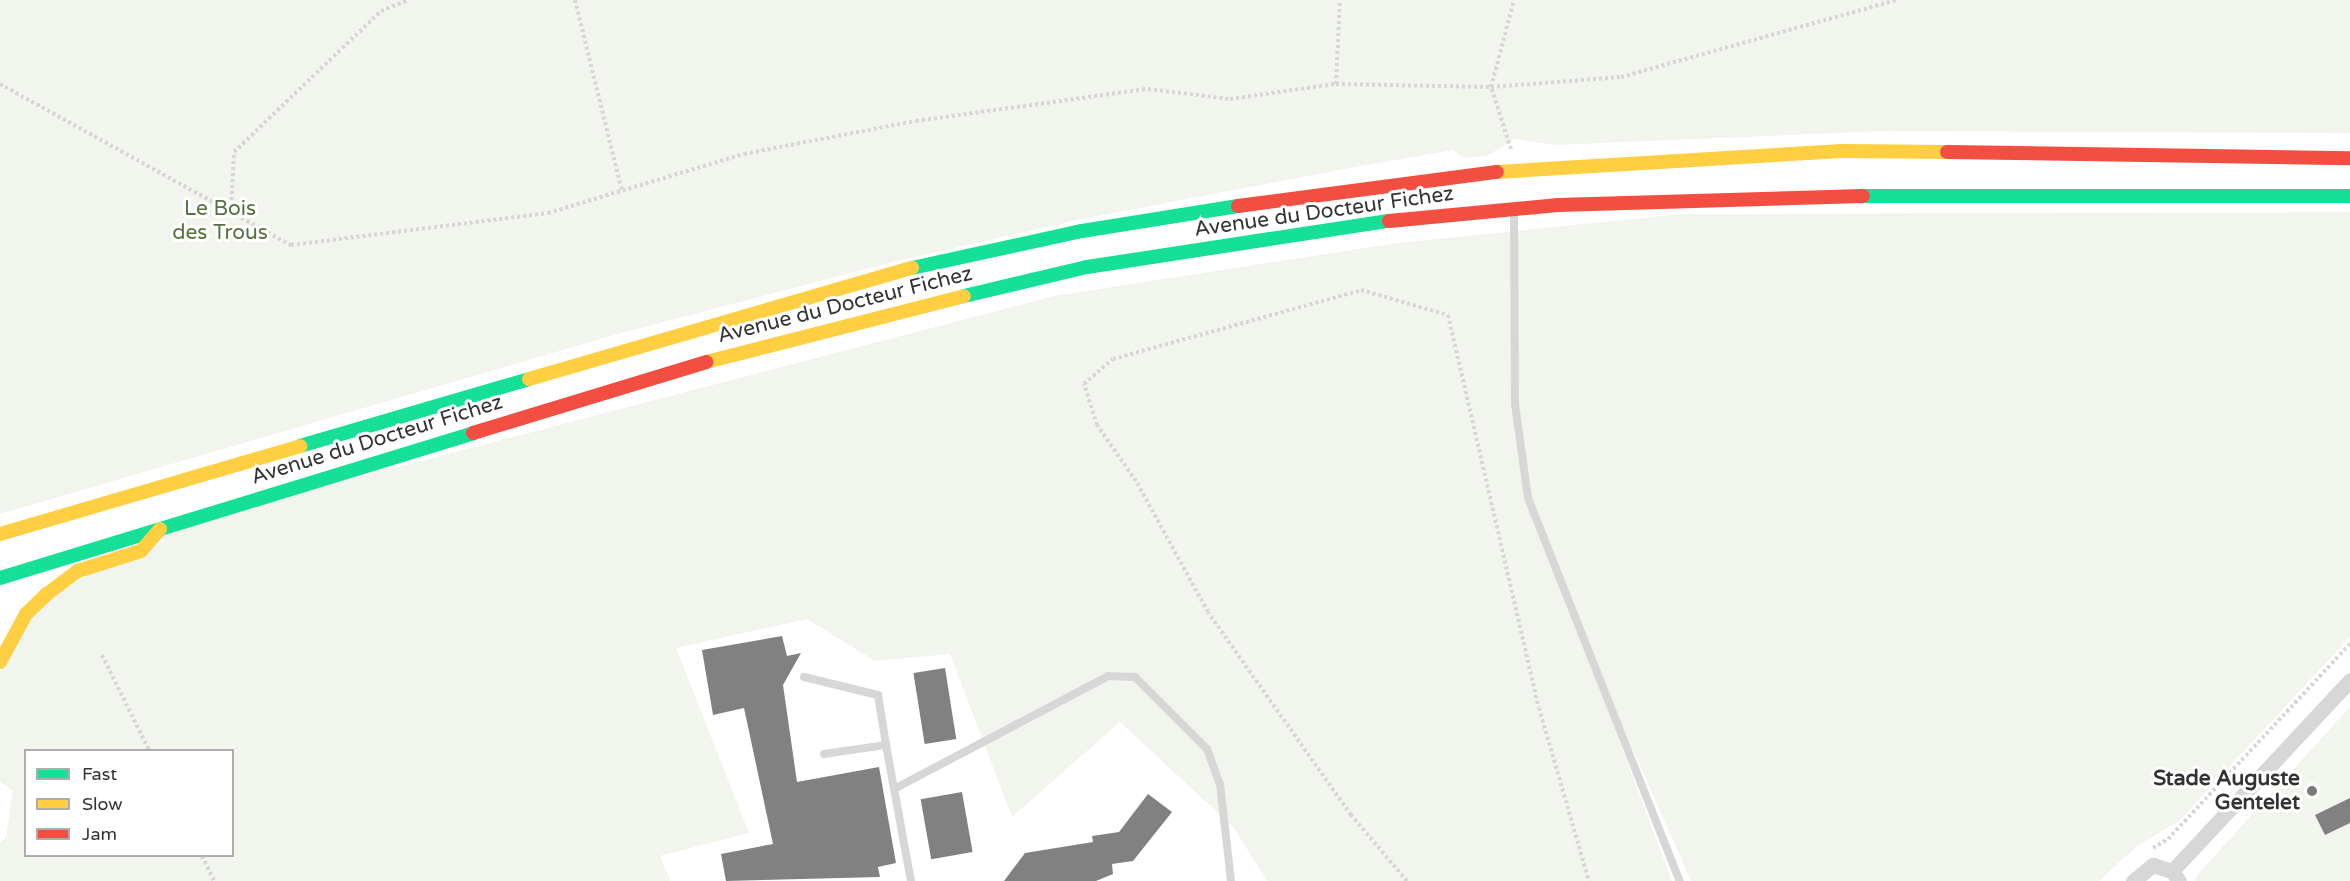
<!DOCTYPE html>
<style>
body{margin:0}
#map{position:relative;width:2350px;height:881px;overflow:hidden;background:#fff;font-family:"Varela Round",sans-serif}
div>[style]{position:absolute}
.green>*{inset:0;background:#f1f5ed}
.building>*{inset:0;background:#818181;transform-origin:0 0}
.path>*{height:4px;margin-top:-2px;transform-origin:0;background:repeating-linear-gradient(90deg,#d6d6d6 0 3px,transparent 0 6px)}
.lane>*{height:8px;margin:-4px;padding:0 4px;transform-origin:4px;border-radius:4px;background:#d7d7d7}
.street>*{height:15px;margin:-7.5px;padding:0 7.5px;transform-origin:7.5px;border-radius:7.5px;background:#d7d7d7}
.fast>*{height:14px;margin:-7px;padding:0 7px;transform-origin:7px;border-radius:7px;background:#16e098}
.slow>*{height:14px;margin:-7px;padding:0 7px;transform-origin:7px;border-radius:7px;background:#ffcf43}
.jam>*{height:14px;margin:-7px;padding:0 7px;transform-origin:7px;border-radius:7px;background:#f24e42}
.dots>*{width:16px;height:16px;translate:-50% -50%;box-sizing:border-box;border:3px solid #fff;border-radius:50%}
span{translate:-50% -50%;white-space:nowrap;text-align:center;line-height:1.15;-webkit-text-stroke:6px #fff;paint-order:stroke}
.park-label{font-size:21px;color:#56703f}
.street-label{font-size:21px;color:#333}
.poi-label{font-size:21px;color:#333;font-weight:700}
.right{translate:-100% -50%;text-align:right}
.legend{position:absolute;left:24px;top:749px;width:210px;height:108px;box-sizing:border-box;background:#fff;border:2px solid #adadad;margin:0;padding:8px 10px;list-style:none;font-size:18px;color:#333}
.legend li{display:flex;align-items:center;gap:12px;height:30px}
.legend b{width:30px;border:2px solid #adadad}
</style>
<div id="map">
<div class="green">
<i style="clip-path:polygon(0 0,2350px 0,2350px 133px,1883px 131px,1555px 145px,1514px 139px,1487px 156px,1463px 158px,1453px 150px,1355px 167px,1082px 219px,889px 263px,618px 334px,0 514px)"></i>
<i style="clip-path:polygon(evenodd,2350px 212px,2350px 637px,2179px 821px,2137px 846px,2099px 881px,1691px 881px,1565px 596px,1672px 881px,1267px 881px,1234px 828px,1120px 722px,1012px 817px,950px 654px,875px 661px,807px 619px,676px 648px,749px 833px,660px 856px,671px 881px,0 881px,0 843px,6px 837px,13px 791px,0 781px,0 662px,26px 614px,160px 529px,1054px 296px,1397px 243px,1683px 214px,2350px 212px,26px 750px,232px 750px,232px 856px,26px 856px,26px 750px)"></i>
<i style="clip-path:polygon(2350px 707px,2350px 881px,2194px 881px,2198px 874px)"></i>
</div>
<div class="building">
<i style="clip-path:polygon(782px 636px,787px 656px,801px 653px,783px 685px,797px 782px,879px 767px,896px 863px,878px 867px,880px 877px,726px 881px,721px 854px,773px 844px,744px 708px,713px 715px,702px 650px)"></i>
<i style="left:945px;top:668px;width:72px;height:32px;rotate:81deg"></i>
<i style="left:962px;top:792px;width:61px;height:42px;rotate:80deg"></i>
<i style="clip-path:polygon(1148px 794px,1172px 812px,1133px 861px,1112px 864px,1113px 874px,1096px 881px,1004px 881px,1025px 853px,1093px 842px,1092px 836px,1119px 832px)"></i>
<i style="clip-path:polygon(2350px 798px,2350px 823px,2325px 835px,2315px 815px)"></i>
</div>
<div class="path">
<i style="left:575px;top:0;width:197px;rotate:76.2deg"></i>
<i style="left:0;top:84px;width:333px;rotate:29deg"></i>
<i style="left:291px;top:245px;width:259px;rotate:-7.1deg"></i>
<i style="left:548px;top:213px;width:205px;rotate:-16.8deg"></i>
<i style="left:744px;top:154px;width:175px;rotate:-10.9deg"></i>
<i style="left:916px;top:121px;width:234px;rotate:-7.9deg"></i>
<i style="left:1148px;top:89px;width:83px;rotate:7deg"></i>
<i style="left:1230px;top:99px;width:107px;rotate:-8.1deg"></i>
<i style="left:1336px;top:84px;width:155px;rotate:1.1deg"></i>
<i style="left:1491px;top:87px;width:130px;rotate:-4.4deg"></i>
<i style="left:1621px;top:77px;width:287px;rotate:-15.6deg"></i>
<i style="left:1336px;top:84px;width:84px;rotate:-87.3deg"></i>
<i style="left:1511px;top:149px;width:65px;rotate:-107.9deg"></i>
<i style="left:1491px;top:87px;width:90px;rotate:-75.2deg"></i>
<i style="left:231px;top:212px;width:60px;rotate:-87.1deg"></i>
<i style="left:234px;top:152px;width:204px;rotate:-43.8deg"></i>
<i style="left:381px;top:11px;width:29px;rotate:-22deg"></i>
<i style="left:102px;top:655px;width:106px;rotate:63.7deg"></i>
<i style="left:2153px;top:848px;width:17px;rotate:-31deg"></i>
<i style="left:2168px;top:839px;width:267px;rotate:-47deg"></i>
<i style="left:202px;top:856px;width:28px;rotate:64deg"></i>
<i style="left:1407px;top:881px;width:87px;rotate:-130.3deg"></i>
<i style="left:1351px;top:815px;width:248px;rotate:-125.2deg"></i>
<i style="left:1208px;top:612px;width:149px;rotate:-118.8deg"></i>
<i style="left:1136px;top:481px;width:68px;rotate:-124.9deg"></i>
<i style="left:1097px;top:425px;width:43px;rotate:-107.6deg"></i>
<i style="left:1084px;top:384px;width:38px;rotate:-41deg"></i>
<i style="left:1113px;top:359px;width:257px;rotate:-15.5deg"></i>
<i style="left:1361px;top:290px;width:91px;rotate:16deg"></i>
<i style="left:1448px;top:315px;width:403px;rotate:77deg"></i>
<i style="left:1539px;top:708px;width:180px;rotate:73.9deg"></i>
</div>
<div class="lane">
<i style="left:1514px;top:213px;width:191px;rotate:89.7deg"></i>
<i style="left:1515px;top:404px;width:95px;rotate:82.1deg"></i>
<i style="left:1528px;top:498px;width:412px;rotate:68.4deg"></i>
<i style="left:804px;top:677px;width:76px;rotate:13.7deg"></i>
<i style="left:878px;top:695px;width:51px;rotate:80.9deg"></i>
<i style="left:824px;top:754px;width:63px;rotate:-8.3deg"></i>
<i style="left:886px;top:745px;width:138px;rotate:79.6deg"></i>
<i style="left:894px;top:789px;width:242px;rotate:-27.8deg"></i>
<i style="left:1108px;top:676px;width:27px;rotate:2deg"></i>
<i style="left:1135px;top:677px;width:102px;rotate:45deg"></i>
<i style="left:1207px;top:749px;width:37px;rotate:70deg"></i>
<i style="left:1220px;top:784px;width:98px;rotate:83.5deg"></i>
</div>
<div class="street">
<i style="left:2172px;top:871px;width:261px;rotate:-47deg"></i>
<i style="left:2133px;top:881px;width:26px;rotate:-39deg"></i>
<i style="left:2153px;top:865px;width:20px;rotate:18deg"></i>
<i style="left:2172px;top:871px;width:12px;rotate:55deg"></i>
</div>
<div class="fast">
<i style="left:1863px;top:196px;width:487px"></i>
<i style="left:912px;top:268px;width:174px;rotate:-12.3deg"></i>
<i style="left:1082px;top:231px;width:158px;rotate:-9.1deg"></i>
<i style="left:964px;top:296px;width:126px;rotate:-13.3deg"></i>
<i style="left:1087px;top:267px;width:305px;rotate:-8.7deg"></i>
<i style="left:300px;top:446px;width:239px;rotate:-16.3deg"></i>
<i style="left:0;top:578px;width:495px;rotate:-17deg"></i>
</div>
<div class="slow">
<i style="left:1497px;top:172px;width:345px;rotate:-3.5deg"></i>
<i style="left:1841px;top:151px;width:106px;rotate:0.5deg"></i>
<i style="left:706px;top:362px;width:266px;rotate:-14.3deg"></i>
<i style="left:529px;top:379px;width:399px;rotate:-16.2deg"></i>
<i style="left:0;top:534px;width:313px;rotate:-16.3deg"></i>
<i style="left:0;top:662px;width:55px;rotate:-61.6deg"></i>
<i style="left:26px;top:614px;width:29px;rotate:-44deg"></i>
<i style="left:47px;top:594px;width:39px;rotate:-37deg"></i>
<i style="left:78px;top:571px;width:66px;rotate:-17.6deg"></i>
<i style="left:141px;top:551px;width:29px;rotate:-49deg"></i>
</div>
<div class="jam">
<i style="left:1947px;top:152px;width:403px;rotate:0.9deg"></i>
<i style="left:1238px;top:206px;width:261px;rotate:-7.5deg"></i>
<i style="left:1389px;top:221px;width:170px;rotate:-5.4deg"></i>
<i style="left:1558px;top:205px;width:305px;rotate:-1.7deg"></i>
<i style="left:473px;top:433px;width:244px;rotate:-16.9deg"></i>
</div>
<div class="dots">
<i style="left:2312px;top:791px;background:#7a7a7a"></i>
</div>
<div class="park-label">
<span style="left:220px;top:221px">Le Bois<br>des Trous</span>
</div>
<div class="street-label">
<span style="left:1324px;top:212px;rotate:-8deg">Avenue du Docteur Fichez</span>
<span style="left:845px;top:305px;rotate:-14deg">Avenue du Docteur Fichez</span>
<span style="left:377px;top:440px;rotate:-17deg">Avenue du Docteur Fichez</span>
</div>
<div class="poi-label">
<span class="right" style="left:2300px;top:791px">Stade Auguste<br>Gentelet</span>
</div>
<ul class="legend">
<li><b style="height:8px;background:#16e098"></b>Fast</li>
<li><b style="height:8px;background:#ffcf43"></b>Slow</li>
<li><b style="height:8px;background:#f24e42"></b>Jam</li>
</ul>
</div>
